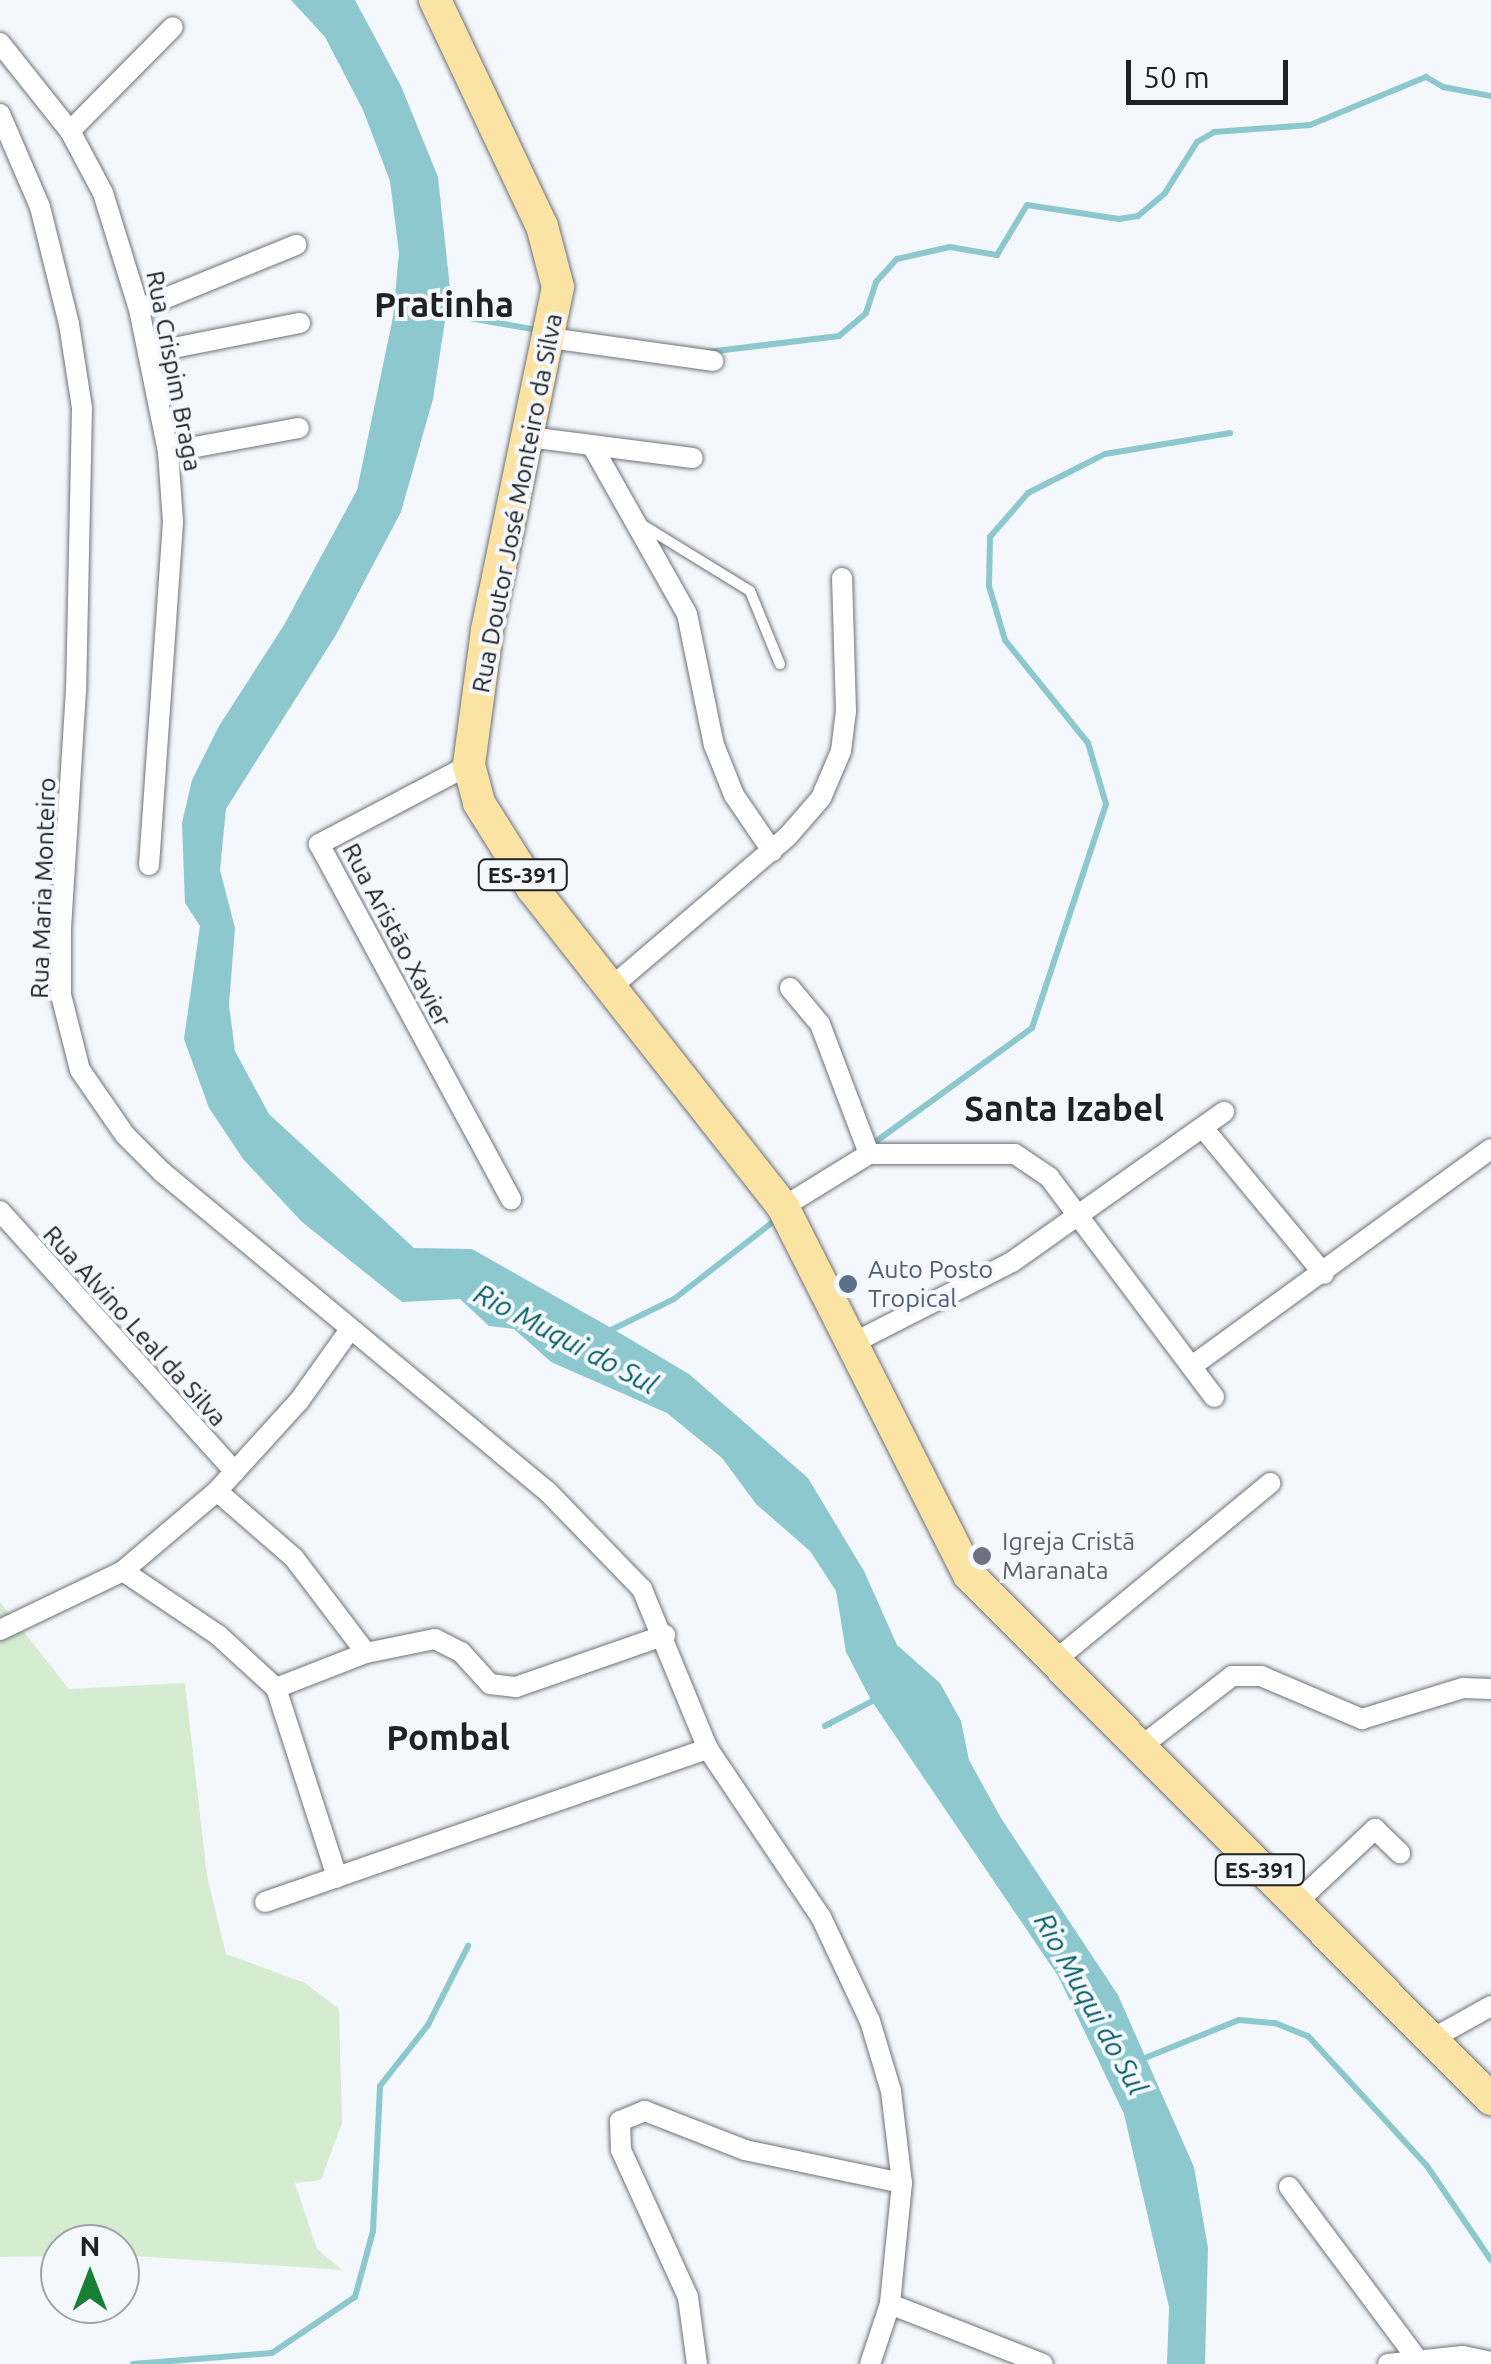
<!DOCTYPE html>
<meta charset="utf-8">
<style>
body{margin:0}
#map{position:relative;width:1491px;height:2364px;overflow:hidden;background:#f4f8fd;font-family:Ubuntu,sans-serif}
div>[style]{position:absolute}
.green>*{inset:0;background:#d5ecd0}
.water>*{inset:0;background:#8cc8cd}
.stream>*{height:6px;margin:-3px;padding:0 3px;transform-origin:3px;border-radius:3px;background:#8cc8cd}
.roads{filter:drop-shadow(0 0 2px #6f7277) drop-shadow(0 0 2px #6f7277)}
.lane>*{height:10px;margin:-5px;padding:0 5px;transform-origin:5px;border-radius:5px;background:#fff}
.street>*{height:20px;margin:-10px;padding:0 10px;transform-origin:10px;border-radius:10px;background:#fff}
.primary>*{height:32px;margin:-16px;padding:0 16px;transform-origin:16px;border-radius:16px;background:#fbe3a4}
.dots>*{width:28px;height:28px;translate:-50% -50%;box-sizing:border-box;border:5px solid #f4f8fd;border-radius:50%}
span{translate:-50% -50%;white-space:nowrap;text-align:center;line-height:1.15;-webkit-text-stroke:8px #f4f8fd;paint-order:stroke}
.shield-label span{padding:2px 8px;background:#f4f8fd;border:2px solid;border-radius:8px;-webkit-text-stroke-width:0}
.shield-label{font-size:22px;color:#202123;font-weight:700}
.street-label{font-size:25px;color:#202123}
.service-label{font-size:25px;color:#4e5e75}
.left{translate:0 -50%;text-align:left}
.worship-label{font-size:25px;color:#5b616d}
.water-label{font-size:28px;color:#035e64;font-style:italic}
.district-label{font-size:35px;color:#202123;font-weight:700}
.north{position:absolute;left:40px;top:2224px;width:100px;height:100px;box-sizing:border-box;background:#f4f8fd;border:2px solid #9fa2a6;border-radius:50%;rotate:0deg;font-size:28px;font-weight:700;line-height:40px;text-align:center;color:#202123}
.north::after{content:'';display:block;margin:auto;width:35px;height:45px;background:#177f33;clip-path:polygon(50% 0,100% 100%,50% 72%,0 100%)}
.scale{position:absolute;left:1126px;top:60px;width:162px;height:45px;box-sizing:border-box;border:5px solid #202123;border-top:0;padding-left:12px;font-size:30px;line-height:35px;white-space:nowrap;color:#202123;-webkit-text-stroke:8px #f4f8fd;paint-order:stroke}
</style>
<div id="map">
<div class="green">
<i style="clip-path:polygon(0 1602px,69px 1689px,185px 1683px,207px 1876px,226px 1954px,305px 1983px,339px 2009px,342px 2123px,321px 2180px,295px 2183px,317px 2249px,342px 2270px,120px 2255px,120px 2244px,60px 2244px,60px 2256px,0 2257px)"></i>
</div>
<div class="water">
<i style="clip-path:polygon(291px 0,355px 0,401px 86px,438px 177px,450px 288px,433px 399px,401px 512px,336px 635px,226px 809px,220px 870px,235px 928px,229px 1005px,235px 1051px,269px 1114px,414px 1248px,472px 1249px,606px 1325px,689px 1374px,808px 1478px,864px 1571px,897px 1645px,940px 1683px,961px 1721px,969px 1760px,1001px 1818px,1118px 1995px,1194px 2167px,1208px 2248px,1205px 2364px,1167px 2364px,1169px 2307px,1124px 2114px,1058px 1976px,871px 1700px,846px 1652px,836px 1591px,810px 1551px,756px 1504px,722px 1458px,667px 1413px,551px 1362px,514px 1329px,489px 1326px,460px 1299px,402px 1302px,302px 1222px,243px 1159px,209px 1108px,184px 1039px,200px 926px,185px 903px,182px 823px,192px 780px,219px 726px,284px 625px,357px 490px,393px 317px,399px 253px,390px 181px,363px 110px,325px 37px)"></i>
</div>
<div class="stream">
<i style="left:441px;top:313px;width:97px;rotate:10deg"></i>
<i style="left:708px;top:352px;width:132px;rotate:-7deg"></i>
<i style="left:839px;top:336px;width:35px;rotate:-40deg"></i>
<i style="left:866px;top:313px;width:33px;rotate:-72deg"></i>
<i style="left:876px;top:282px;width:31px;rotate:-48deg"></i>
<i style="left:897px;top:259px;width:54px;rotate:-12.8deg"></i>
<i style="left:950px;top:247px;width:48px;rotate:9.7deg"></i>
<i style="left:997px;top:255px;width:58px;rotate:-59deg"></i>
<i style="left:1027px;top:205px;width:93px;rotate:8.7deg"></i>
<i style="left:1119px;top:219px;width:19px;rotate:-9deg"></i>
<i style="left:1138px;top:216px;width:35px;rotate:-40deg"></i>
<i style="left:1165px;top:193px;width:60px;rotate:-57.9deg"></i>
<i style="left:1197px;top:142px;width:20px;rotate:-30deg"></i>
<i style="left:1214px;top:132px;width:96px;rotate:-4.2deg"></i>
<i style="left:1310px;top:125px;width:126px;rotate:-22.5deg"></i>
<i style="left:1426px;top:77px;width:20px;rotate:30deg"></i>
<i style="left:1443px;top:87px;width:49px;rotate:10.6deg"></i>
<i style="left:871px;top:1145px;width:199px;rotate:-36deg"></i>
<i style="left:1032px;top:1028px;width:236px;rotate:-71.7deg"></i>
<i style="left:1106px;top:804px;width:64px;rotate:-106.4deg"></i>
<i style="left:1088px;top:743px;width:132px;rotate:-128.9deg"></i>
<i style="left:1005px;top:640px;width:56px;rotate:-106.5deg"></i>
<i style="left:989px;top:586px;width:49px;rotate:-88.8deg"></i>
<i style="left:990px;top:537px;width:58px;rotate:-49.2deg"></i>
<i style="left:1028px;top:493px;width:86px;rotate:-26.9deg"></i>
<i style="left:1105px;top:454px;width:127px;rotate:-9.5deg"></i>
<i style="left:607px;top:1332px;width:75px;rotate:-26.2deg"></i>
<i style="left:674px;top:1299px;width:132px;rotate:-37.9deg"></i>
<i style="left:825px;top:1726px;width:58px;rotate:-27.9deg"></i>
<i style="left:1135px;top:2062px;width:112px;rotate:-22deg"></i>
<i style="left:1239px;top:2020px;width:36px;rotate:5deg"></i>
<i style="left:1275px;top:2023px;width:35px;rotate:22deg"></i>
<i style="left:1308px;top:2036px;width:176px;rotate:47.5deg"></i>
<i style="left:1427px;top:2166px;width:114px;rotate:55.8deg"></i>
<i style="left:133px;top:2364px;width:139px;rotate:-4.5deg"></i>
<i style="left:272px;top:2353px;width:100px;rotate:-34deg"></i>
<i style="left:355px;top:2297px;width:68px;rotate:-74.7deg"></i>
<i style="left:373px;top:2231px;width:145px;rotate:-87.2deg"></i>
<i style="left:380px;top:2086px;width:78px;rotate:-51.8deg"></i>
<i style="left:428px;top:2025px;width:89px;rotate:-63.1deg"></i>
</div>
<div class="roads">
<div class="lane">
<i style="left:641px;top:524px;width:128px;rotate:31.6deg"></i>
<i style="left:750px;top:591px;width:79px;rotate:67.7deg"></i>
</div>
<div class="street">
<i style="left:0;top:43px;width:112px;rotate:51.5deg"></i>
<i style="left:70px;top:131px;width:70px;rotate:62deg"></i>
<i style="left:103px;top:193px;width:121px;rotate:72.8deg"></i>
<i style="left:139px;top:309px;width:146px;rotate:78.5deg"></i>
<i style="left:168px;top:452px;width:70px;rotate:85.9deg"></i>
<i style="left:173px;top:522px;width:344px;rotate:94deg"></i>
<i style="left:0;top:114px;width:101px;rotate:66.7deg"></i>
<i style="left:40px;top:207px;width:121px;rotate:76.1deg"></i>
<i style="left:69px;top:324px;width:85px;rotate:81.2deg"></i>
<i style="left:82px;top:408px;width:282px;rotate:91.2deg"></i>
<i style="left:76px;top:690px;width:241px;rotate:93.6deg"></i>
<i style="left:61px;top:931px;width:64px;rotate:90deg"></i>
<i style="left:61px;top:995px;width:77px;rotate:75.8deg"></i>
<i style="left:80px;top:1070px;width:79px;rotate:55.3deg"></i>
<i style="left:125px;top:1135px;width:52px;rotate:45deg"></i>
<i style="left:162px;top:1172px;width:501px;rotate:39.66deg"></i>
<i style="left:548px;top:1492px;width:135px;rotate:45.9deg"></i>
<i style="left:642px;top:1589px;width:173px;rotate:67.6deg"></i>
<i style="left:708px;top:1749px;width:202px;rotate:56.1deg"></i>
<i style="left:821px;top:1917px;width:115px;rotate:64.8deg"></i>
<i style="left:870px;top:2021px;width:73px;rotate:73.3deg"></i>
<i style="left:891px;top:2091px;width:93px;rotate:83.2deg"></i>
<i style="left:902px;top:2183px;width:122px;rotate:95.7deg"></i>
<i style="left:890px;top:2304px;width:63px;rotate:108.4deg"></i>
<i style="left:70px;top:131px;width:146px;rotate:-45.3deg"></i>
<i style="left:139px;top:309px;width:170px;rotate:-22.2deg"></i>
<i style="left:550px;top:338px;width:165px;rotate:8deg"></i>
<i style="left:148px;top:353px;width:155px;rotate:-11.2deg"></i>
<i style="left:529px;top:437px;width:165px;rotate:7.3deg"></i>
<i style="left:594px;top:449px;width:189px;rotate:60.6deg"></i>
<i style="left:687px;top:614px;width:134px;rotate:78.4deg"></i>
<i style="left:714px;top:745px;width:54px;rotate:68.2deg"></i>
<i style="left:734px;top:795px;width:68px;rotate:55.8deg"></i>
<i style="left:168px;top:452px;width:133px;rotate:-10.4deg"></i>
<i style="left:469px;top:765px;width:170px;rotate:152.2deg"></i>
<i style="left:319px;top:844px;width:404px;rotate:61.6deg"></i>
<i style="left:790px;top:988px;width:47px;rotate:50.2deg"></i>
<i style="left:820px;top:1024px;width:139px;rotate:69.3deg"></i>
<i style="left:609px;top:989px;width:235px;rotate:-40.5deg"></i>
<i style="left:788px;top:836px;width:50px;rotate:-49deg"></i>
<i style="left:821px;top:798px;width:51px;rotate:-66.9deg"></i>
<i style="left:841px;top:751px;width:40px;rotate:-82.9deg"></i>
<i style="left:846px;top:711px;width:133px;rotate:-91.7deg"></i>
<i style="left:1204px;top:1129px;width:188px;rotate:50.4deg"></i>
<i style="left:783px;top:1207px;width:101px;rotate:-31.6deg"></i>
<i style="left:869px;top:1154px;width:146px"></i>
<i style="left:1015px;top:1154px;width:41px;rotate:34.1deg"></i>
<i style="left:1049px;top:1177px;width:275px;rotate:53.1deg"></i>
<i style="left:0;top:1211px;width:351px;rotate:48deg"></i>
<i style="left:853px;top:1343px;width:178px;rotate:-27deg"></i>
<i style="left:1012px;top:1262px;width:260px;rotate:-35.3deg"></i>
<i style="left:1192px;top:1366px;width:369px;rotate:-36deg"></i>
<i style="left:217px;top:1491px;width:102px;rotate:41deg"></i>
<i style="left:294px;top:1558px;width:119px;rotate:52.8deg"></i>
<i style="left:123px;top:1571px;width:115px;rotate:34deg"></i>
<i style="left:218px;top:1635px;width:79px;rotate:42.4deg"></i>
<i style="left:276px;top:1688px;width:199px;rotate:72.1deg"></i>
<i style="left:0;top:1630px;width:136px;rotate:-25.6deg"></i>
<i style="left:123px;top:1571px;width:123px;rotate:-40.4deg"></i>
<i style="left:217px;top:1491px;width:122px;rotate:-47.7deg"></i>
<i style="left:299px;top:1401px;width:86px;rotate:-54.5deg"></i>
<i style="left:1052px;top:1663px;width:283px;rotate:-39.5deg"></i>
<i style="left:276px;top:1688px;width:97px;rotate:-21.3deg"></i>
<i style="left:366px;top:1653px;width:70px;rotate:-11.5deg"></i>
<i style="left:435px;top:1639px;width:29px;rotate:27deg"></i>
<i style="left:461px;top:1652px;width:43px;rotate:47.8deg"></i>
<i style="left:490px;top:1684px;width:26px;rotate:7deg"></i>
<i style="left:516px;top:1687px;width:158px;rotate:-19.2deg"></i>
<i style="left:1139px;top:1748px;width:118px;rotate:-37.7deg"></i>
<i style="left:1232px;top:1676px;width:29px"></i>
<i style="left:1261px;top:1676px;width:110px;rotate:23.1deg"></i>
<i style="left:1362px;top:1719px;width:106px;rotate:-17.1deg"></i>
<i style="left:1463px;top:1688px;width:28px;rotate:2deg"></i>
<i style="left:265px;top:1902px;width:469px;rotate:-19.1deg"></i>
<i style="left:1295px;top:1904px;width:110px;rotate:-43.2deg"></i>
<i style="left:1375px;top:1829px;width:35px;rotate:44deg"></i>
<i style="left:1430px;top:2040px;width:70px;rotate:-29.1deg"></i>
<i style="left:1289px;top:2187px;width:216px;rotate:53.3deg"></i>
<i style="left:890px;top:2304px;width:164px;rotate:21.4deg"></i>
<i style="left:697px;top:2364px;width:68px;rotate:-97.7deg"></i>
<i style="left:688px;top:2297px;width:162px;rotate:-114.5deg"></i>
<i style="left:621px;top:2150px;width:29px;rotate:-92deg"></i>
<i style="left:620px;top:2121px;width:27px;rotate:-22deg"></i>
<i style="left:645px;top:2111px;width:107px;rotate:21.3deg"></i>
<i style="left:745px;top:2150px;width:160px;rotate:11.9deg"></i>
<i style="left:1388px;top:2364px;width:75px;rotate:-6.1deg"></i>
<i style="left:1463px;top:2356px;width:29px;rotate:12deg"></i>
</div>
<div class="primary">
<i style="left:435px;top:0;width:250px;rotate:64.7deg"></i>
<i style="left:542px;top:226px;width:63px;rotate:75.3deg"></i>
<i style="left:558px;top:287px;width:351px;rotate:101.7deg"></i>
<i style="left:487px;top:631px;width:135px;rotate:97.7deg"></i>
<i style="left:469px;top:765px;width:39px;rotate:75deg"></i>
<i style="left:479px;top:803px;width:102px;rotate:57.9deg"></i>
<i style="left:533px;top:889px;width:405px;rotate:51.8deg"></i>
<i style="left:783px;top:1207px;width:412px;rotate:63.2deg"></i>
<i style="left:969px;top:1575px;width:740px;rotate:45.11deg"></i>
</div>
</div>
<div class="dots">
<i style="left:848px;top:1284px;background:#5c6f8a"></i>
<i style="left:982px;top:1556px;background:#6b7280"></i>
</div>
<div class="shield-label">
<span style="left:523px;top:875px">ES-391</span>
<span style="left:1260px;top:1870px">ES-391</span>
</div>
<div class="street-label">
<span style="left:174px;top:371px;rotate:79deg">Rua Crispim Braga</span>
<span style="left:517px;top:503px;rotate:-79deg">Rua Doutor José Monteiro da Silva</span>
<span style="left:43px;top:888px;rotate:-88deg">Rua Maria Monteiro</span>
<span style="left:397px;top:935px;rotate:62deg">Rua Aristão Xavier</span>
<span style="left:135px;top:1326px;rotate:48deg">Rua Alvino Leal da Silva</span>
</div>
<div class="service-label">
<span class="left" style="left:868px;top:1284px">Auto Posto<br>Tropical</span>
</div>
<div class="worship-label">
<span class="left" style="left:1002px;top:1556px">Igreja Cristã<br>Maranata</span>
</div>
<div class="water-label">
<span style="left:566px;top:1339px;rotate:28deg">Rio Muqui do Sul</span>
<span style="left:1091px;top:2004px;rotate:61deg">Rio Muqui do Sul</span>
</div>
<div class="district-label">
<span style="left:444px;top:304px">Pratinha</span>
<span style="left:1064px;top:1108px">Santa Izabel</span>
<span style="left:448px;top:1737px">Pombal</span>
</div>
<div class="north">N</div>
<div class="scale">50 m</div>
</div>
